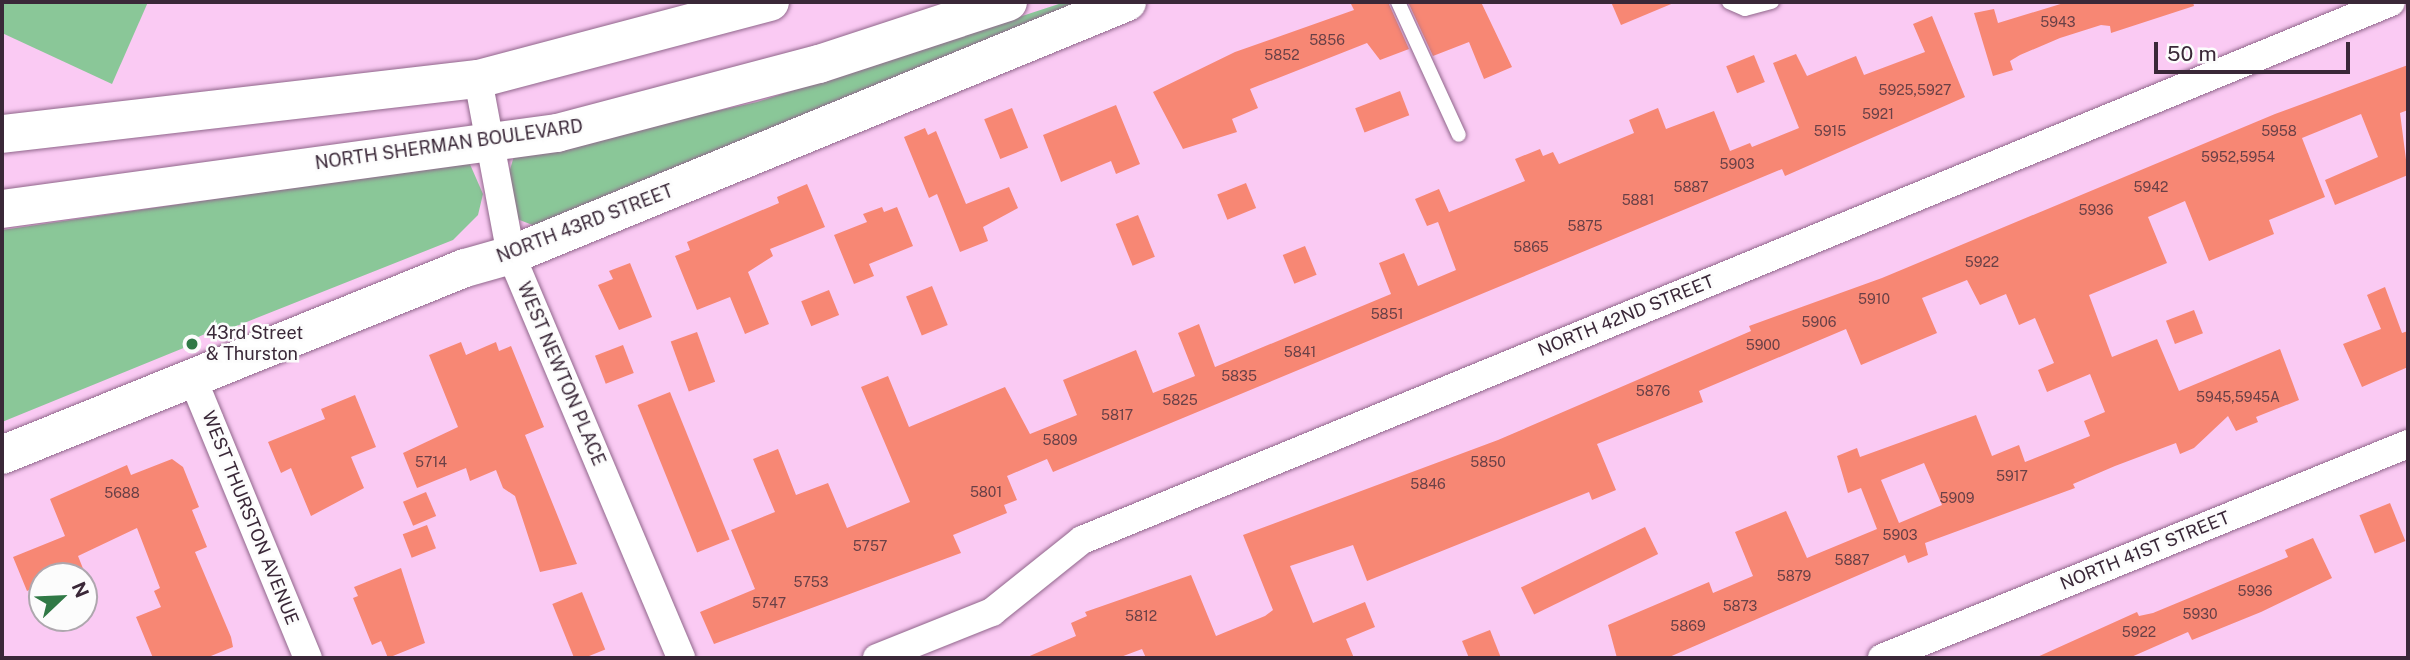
<!DOCTYPE html>
<style>
body{margin:0}
#map{position:relative;width:2410px;height:660px;overflow:hidden;background:#facaf3;font-family:"Public Sans",sans-serif}
div>[style]{position:absolute}
.green>*{inset:0;background:#8ac798}
.building>*{inset:0;background:#f78774;transform-origin:0 0}
.roads{filter:drop-shadow(0 0 2px #90668b) drop-shadow(0 0 2px #90668b)}
.lane>*{height:14px;margin:-7px;padding:0 7px;transform-origin:7px;border-radius:7px;background:#fff}
.street>*{height:28px;margin:-14px;padding:0 14px;transform-origin:14px;border-radius:14px;background:#fff}
.secondary>*{height:38px;margin:-19px;padding:0 19px;transform-origin:19px;border-radius:19px;background:#fff}
.dots>*{width:19px;height:19px;translate:-50% -50%;box-sizing:border-box;border:4px solid #fcfcfc;border-radius:50%}
span{translate:-50% -50%;white-space:nowrap;text-align:center;line-height:1.15;-webkit-text-stroke:5px #fcfcfc;paint-order:stroke}
.number-label{font-size:14px;color:#694047}
.number-label span{-webkit-text-stroke-width:0}
.street-label{font-size:18px;color:#3a2838}
.poi-label{font-size:18px;color:#3a2838}
.left{translate:0 -50%;text-align:left}
.frame{position:absolute;inset:0;border:4px solid #3a2838;pointer-events:none}
.north{position:absolute;left:28px;top:562px;width:70px;height:70px;box-sizing:border-box;background:#fcfcfc;border:2px solid #aea7ae;border-radius:50%;rotate:67deg;font-size:19px;font-weight:700;line-height:28px;text-align:center;color:#3a2838}
.north::after{content:'';display:block;margin:auto;width:24px;height:32px;background:#307946;clip-path:polygon(50% 0,100% 100%,50% 72%,0 100%)}
.scale{position:absolute;left:2154px;top:42px;width:196px;height:32px;box-sizing:border-box;border:4px solid #3a2838;border-top:0;padding-left:9px;font-size:21px;line-height:24px;white-space:nowrap;color:#3a2838;-webkit-text-stroke:5px #fcfcfc;paint-order:stroke}
</style>
<div id="map">
<div class="green">
<i style="clip-path:polygon(2px 2px,148px 2px,112px 84px,2px 33px)"></i>
<i style="clip-path:polygon(1065px 2px,1077px 7px,535px 226px,517px 219px,509px 173px,514px 156px,757px 102px)"></i>
<i style="clip-path:polygon(469px 162px,483px 194px,478px 215px,453px 240px,209px 337px,207px 333px,185px 343px,186px 347px,2px 422px,2px 230px)"></i>
</div>
<div class="building">
<i style="clip-path:polygon(1350px 2px,1388px 2px,1409px 49px,1380px 60px,1367px 43px,1250px 89px,1258px 108px,1232px 119px,1237px 132px,1183px 149px,1153px 92px,1235px 52px,1354px 10px)"></i>
<i style="clip-path:polygon(1408px 2px,1481px 2px,1512px 67px,1484px 79px,1469px 42px,1433px 56px)"></i>
<i style="clip-path:polygon(1611px 2px,1676px 2px,1621px 25px)"></i>
<i style="clip-path:polygon(2067px 2px,2193px 2px,2194px 6px,2111px 33px,2110px 26px,2101px 25px,2060px 38px,2020px 55px,2010px 61px,2013px 70px,1993px 76px,1974px 13px,1994px 9px,1998px 23px)"></i>
<i style="clip-path:polygon(1932px 16px,1965px 97px,1785px 176px,1782px 169px,1053px 472px,1047px 459px,1007px 476px,1017px 500px,1004px 505px,1007px 513px,953px 535px,961px 553px,714px 644px,700px 612px,755px 589px,731px 530px,775px 512px,753px 459px,778px 449px,796px 495px,828px 483px,847px 528px,910px 502px,861px 387px,888px 376px,909px 427px,1005px 387px,1030px 434px,1077px 415px,1063px 380px,1136px 350px,1153px 393px,1195px 376px,1178px 333px,1199px 324px,1215px 367px,1391px 294px,1379px 263px,1404px 253px,1418px 286px,1456px 270px,1438px 222px,1427px 226px,1415px 199px,1439px 189px,1449px 212px,1525px 181px,1515px 159px,1540px 149px,1543px 156px,1553px 152px,1559px 164px,1634px 133px,1629px 120px,1658px 108px,1666px 129px,1714px 111px,1730px 151px,1750px 143px,1752px 147px,1799px 128px,1773px 63px,1796px 54px,1807px 76px,1856px 56px,1864px 75px,1925px 52px,1913px 24px)"></i>
<i style="left:1754px;top:55px;width:29px;height:30px;rotate:68deg"></i>
<i style="clip-path:polygon(evenodd,2408px 65px,2408px 110px,2400px 113px,2408px 175px,2335px 205px,2325px 180px,2378px 157px,2361px 114px,2302px 138px,2325px 197px,2269px 220px,2274px 234px,2209px 261px,2185px 201px,2148px 217px,2167px 263px,2089px 295px,2112px 357px,2157px 339px,2179px 391px,2280px 349px,2299px 400px,2256px 417px,2258px 422px,2236px 431px,2228px 416px,2194px 448px,2180px 454px,2176px 443px,2115px 466px,2073px 484px,2075px 488px,1925px 543px,1928px 555px,1908px 563px,1905px 555px,1667px 658px,1617px 658px,1608px 625px,1709px 582px,1713px 593px,1753px 576px,1735px 532px,1786px 511px,1807px 558px,1877px 529px,1861px 488px,1848px 493px,1837px 456px,1857px 448px,1860px 457px,1976px 415px,1992px 456px,2019px 445px,2025px 462px,2090px 436px,2084px 421px,2105px 412px,2090px 374px,2047px 392px,2038px 370px,2054px 363px,2035px 318px,2019px 325px,2006px 294px,1980px 305px,1967px 280px,1922px 298px,1937px 333px,1861px 365px,1846px 329px,1699px 391px,1703px 402px,1597px 444px,1616px 490px,1592px 500px,1589px 492px,1367px 581px,1353px 545px,1290px 566px,1313px 623px,1365px 602px,1375px 627px,1346px 639px,1354px 658px,1146px 658px,1142px 649px,1118px 658px,1025px 658px,1076px 636px,1071px 623px,1087px 616px,1085px 612px,1191px 575px,1216px 636px,1265px 616px,1273px 610px,1243px 535px,1498px 440px,1751px 331px,1749px 326px,1882px 278px,2275px 114px,2408px 65px,1924px 463px,1942px 505px,1899px 523px,1881px 480px,1924px 463px)"></i>
<i style="left:1400px;top:91px;width:26px;height:48px;rotate:69deg"></i>
<i style="clip-path:polygon(1116px 105px,1140px 164px,1116px 174px,1111px 161px,1061px 182px,1043px 135px)"></i>
<i style="left:1012px;top:108px;width:43px;height:30px;rotate:68deg"></i>
<i style="clip-path:polygon(925px 128px,928px 135px,936px 131px,966px 204px,1009px 187px,1018px 208px,983px 227px,988px 241px,960px 252px,937px 194px,929px 198px,904px 137px)"></i>
<i style="left:1246px;top:183px;width:27px;height:31px;rotate:68deg"></i>
<i style="clip-path:polygon(807px 184px,825px 227px,770px 249px,773px 256px,748px 272px,769px 324px,745px 334px,730px 297px,697px 310px,675px 256px,690px 250px,687px 242px,779px 203px,777px 197px)"></i>
<i style="clip-path:polygon(882px 207px,884px 212px,897px 207px,913px 246px,869px 264px,874px 276px,854px 284px,834px 235px,867px 222px,863px 214px)"></i>
<i style="left:1138px;top:215px;width:45px;height:24px;rotate:68deg"></i>
<i style="left:1305px;top:246px;width:31px;height:24px;rotate:68deg"></i>
<i style="clip-path:polygon(630px 263px,652px 317px,619px 330px,598px 285px,613px 279px,609px 271px)"></i>
<i style="left:932px;top:286px;width:42px;height:28px;rotate:68deg"></i>
<i style="clip-path:polygon(2385px 287px,2402px 333px,2408px 331px,2408px 367px,2362px 387px,2343px 344px,2381px 329px,2367px 295px)"></i>
<i style="left:829px;top:290px;width:27px;height:30px;rotate:68deg"></i>
<i style="left:2194px;top:310px;width:25px;height:30px;rotate:69deg"></i>
<i style="left:697px;top:332px;width:53px;height:28px;rotate:70deg"></i>
<i style="clip-path:polygon(461px 342px,466px 355px,496px 342px,499px 351px,511px 346px,544px 427px,525px 435px,577px 564px,540px 572px,515px 496px,503px 488px,496px 470px,470px 481px,466px 468px,417px 488px,403px 453px,458px 427px,429px 355px)"></i>
<i style="left:623px;top:345px;width:30px;height:30px;rotate:69deg"></i>
<i style="left:670px;top:392px;width:159px;height:35px;rotate:68deg"></i>
<i style="clip-path:polygon(355px 395px,376px 447px,351px 457px,364px 488px,311px 516px,291px 468px,281px 473px,268px 442px,325px 419px,321px 409px)"></i>
<i style="clip-path:polygon(172px 459px,183px 467px,199px 507px,192px 510px,207px 547px,195px 552px,231px 637px,233px 647px,206px 658px,153px 658px,136px 617px,161px 607px,154px 591px,160px 588px,137px 528px,78px 556px,86px 576px,42px 576px,42px 584px,27px 591px,13px 557px,65px 536px,50px 499px,127px 465px,131px 475px)"></i>
<i style="left:426px;top:492px;width:26px;height:25px;rotate:67deg"></i>
<i style="left:2390px;top:503px;width:41px;height:33px;rotate:68deg"></i>
<i style="left:427px;top:525px;width:25px;height:26px;rotate:69deg"></i>
<i style="left:1645px;top:527px;width:30px;height:138px;rotate:64deg"></i>
<i style="clip-path:polygon(2313px 538px,2332px 578px,2261px 612px,2192px 640px,2188px 632px,2129px 658px,2035px 658px,2137px 612px,2139px 616px,2153px 613px,2288px 557px,2285px 550px)"></i>
<i style="clip-path:polygon(401px 568px,425px 643px,388px 658px,381px 641px,372px 645px,353px 598px,358px 596px,354px 587px)"></i>
<i style="left:582px;top:592px;width:62px;height:32px;rotate:68deg"></i>
<i style="clip-path:polygon(1490px 630px,1501px 658px,1469px 658px,1462px 641px)"></i>
</div>
<div class="roads">
<div class="lane">
<i style="left:1398px;top:2px;width:146px;rotate:65.4deg"></i>
<i style="left:1729px;top:2px;width:17px;rotate:24deg"></i>
<i style="left:1745px;top:9px;width:28px;rotate:-15deg"></i>
</div>
<div class="street">
<i style="left:478px;top:79px;width:179px;rotate:79.4deg"></i>
<i style="left:511px;top:255px;width:437px;rotate:67.1deg"></i>
<i style="left:192px;top:377px;width:304px;rotate:67.6deg"></i>
<i style="left:877px;top:658px;width:124px;rotate:-21.8deg"></i>
<i style="left:992px;top:612px;width:115px;rotate:-38.7deg"></i>
<i style="left:1082px;top:540px;width:1415px;rotate:-22.34deg"></i>
<i style="left:1882px;top:658px;width:568px;rotate:-22.14deg"></i>
</div>
<div class="secondary">
<i style="left:2px;top:134px;width:479px;rotate:-6.6deg"></i>
<i style="left:478px;top:79px;width:302px;rotate:-14.8deg"></i>
<i style="left:2px;top:209px;width:560px;rotate:-7.8deg"></i>
<i style="left:557px;top:133px;width:271px;rotate:-14.8deg"></i>
<i style="left:819px;top:64px;width:199px;rotate:-18.2deg"></i>
<i style="left:2px;top:455px;width:499px;rotate:-22deg"></i>
<i style="left:465px;top:268px;width:48px;rotate:-15.8deg"></i>
<i style="left:511px;top:255px;width:666px;rotate:-22.33deg"></i>
</div>
</div>
<div class="dots">
<i style="left:192px;top:344px;background:#307946"></i>
</div>
<div class="number-label">
<span style="left:2058px;top:22px">5943</span>
<span style="left:1327px;top:40px">5856</span>
<span style="left:1282px;top:55px">5852</span>
<span style="left:1915px;top:90px">5925,5927</span>
<span style="left:1878px;top:114px">5921</span>
<span style="left:1830px;top:131px">5915</span>
<span style="left:2279px;top:131px">5958</span>
<span style="left:2238px;top:157px">5952,5954</span>
<span style="left:1737px;top:164px">5903</span>
<span style="left:1691px;top:187px">5887</span>
<span style="left:2151px;top:187px">5942</span>
<span style="left:1638px;top:200px">5881</span>
<span style="left:2096px;top:210px">5936</span>
<span style="left:1585px;top:226px">5875</span>
<span style="left:1531px;top:247px">5865</span>
<span style="left:1982px;top:262px">5922</span>
<span style="left:1874px;top:299px">5910</span>
<span style="left:1387px;top:314px">5851</span>
<span style="left:1819px;top:322px">5906</span>
<span style="left:1763px;top:345px">5900</span>
<span style="left:1300px;top:352px">5841</span>
<span style="left:1239px;top:376px">5835</span>
<span style="left:1653px;top:391px">5876</span>
<span style="left:2238px;top:397px">5945,5945A</span>
<span style="left:1180px;top:400px">5825</span>
<span style="left:1117px;top:415px">5817</span>
<span style="left:1060px;top:440px">5809</span>
<span style="left:431px;top:462px">5714</span>
<span style="left:1488px;top:462px">5850</span>
<span style="left:2012px;top:476px">5917</span>
<span style="left:1428px;top:484px">5846</span>
<span style="left:986px;top:492px">5801</span>
<span style="left:122px;top:493px">5688</span>
<span style="left:1957px;top:498px">5909</span>
<span style="left:1900px;top:535px">5903</span>
<span style="left:870px;top:546px">5757</span>
<span style="left:1852px;top:560px">5887</span>
<span style="left:1794px;top:576px">5879</span>
<span style="left:811px;top:582px">5753</span>
<span style="left:2255px;top:591px">5936</span>
<span style="left:769px;top:603px">5747</span>
<span style="left:1740px;top:606px">5873</span>
<span style="left:2200px;top:614px">5930</span>
<span style="left:1141px;top:616px">5812</span>
<span style="left:1688px;top:626px">5869</span>
<span style="left:2139px;top:632px">5922</span>
</div>
<div class="street-label">
<span style="left:449px;top:145px;rotate:-8deg">NORTH SHERMAN BOULEVARD</span>
<span style="left:585px;top:224px;rotate:-21deg">NORTH 43RD STREET</span>
<span style="left:1626px;top:316px;rotate:-22deg">NORTH 42ND STREET</span>
<span style="left:561px;top:374px;rotate:67deg">WEST NEWTON PLACE</span>
<span style="left:250px;top:518px;rotate:68deg">WEST THURSTON AVENUE</span>
<span style="left:2145px;top:551px;rotate:-22deg">NORTH 41ST STREET</span>
</div>
<div class="poi-label">
<span class="left" style="left:206px;top:344px">43rd Street<br>&amp; Thurston</span>
</div>
<div class="frame"></div>
<div class="north">N</div>
<div class="scale">50 m</div>
</div>
